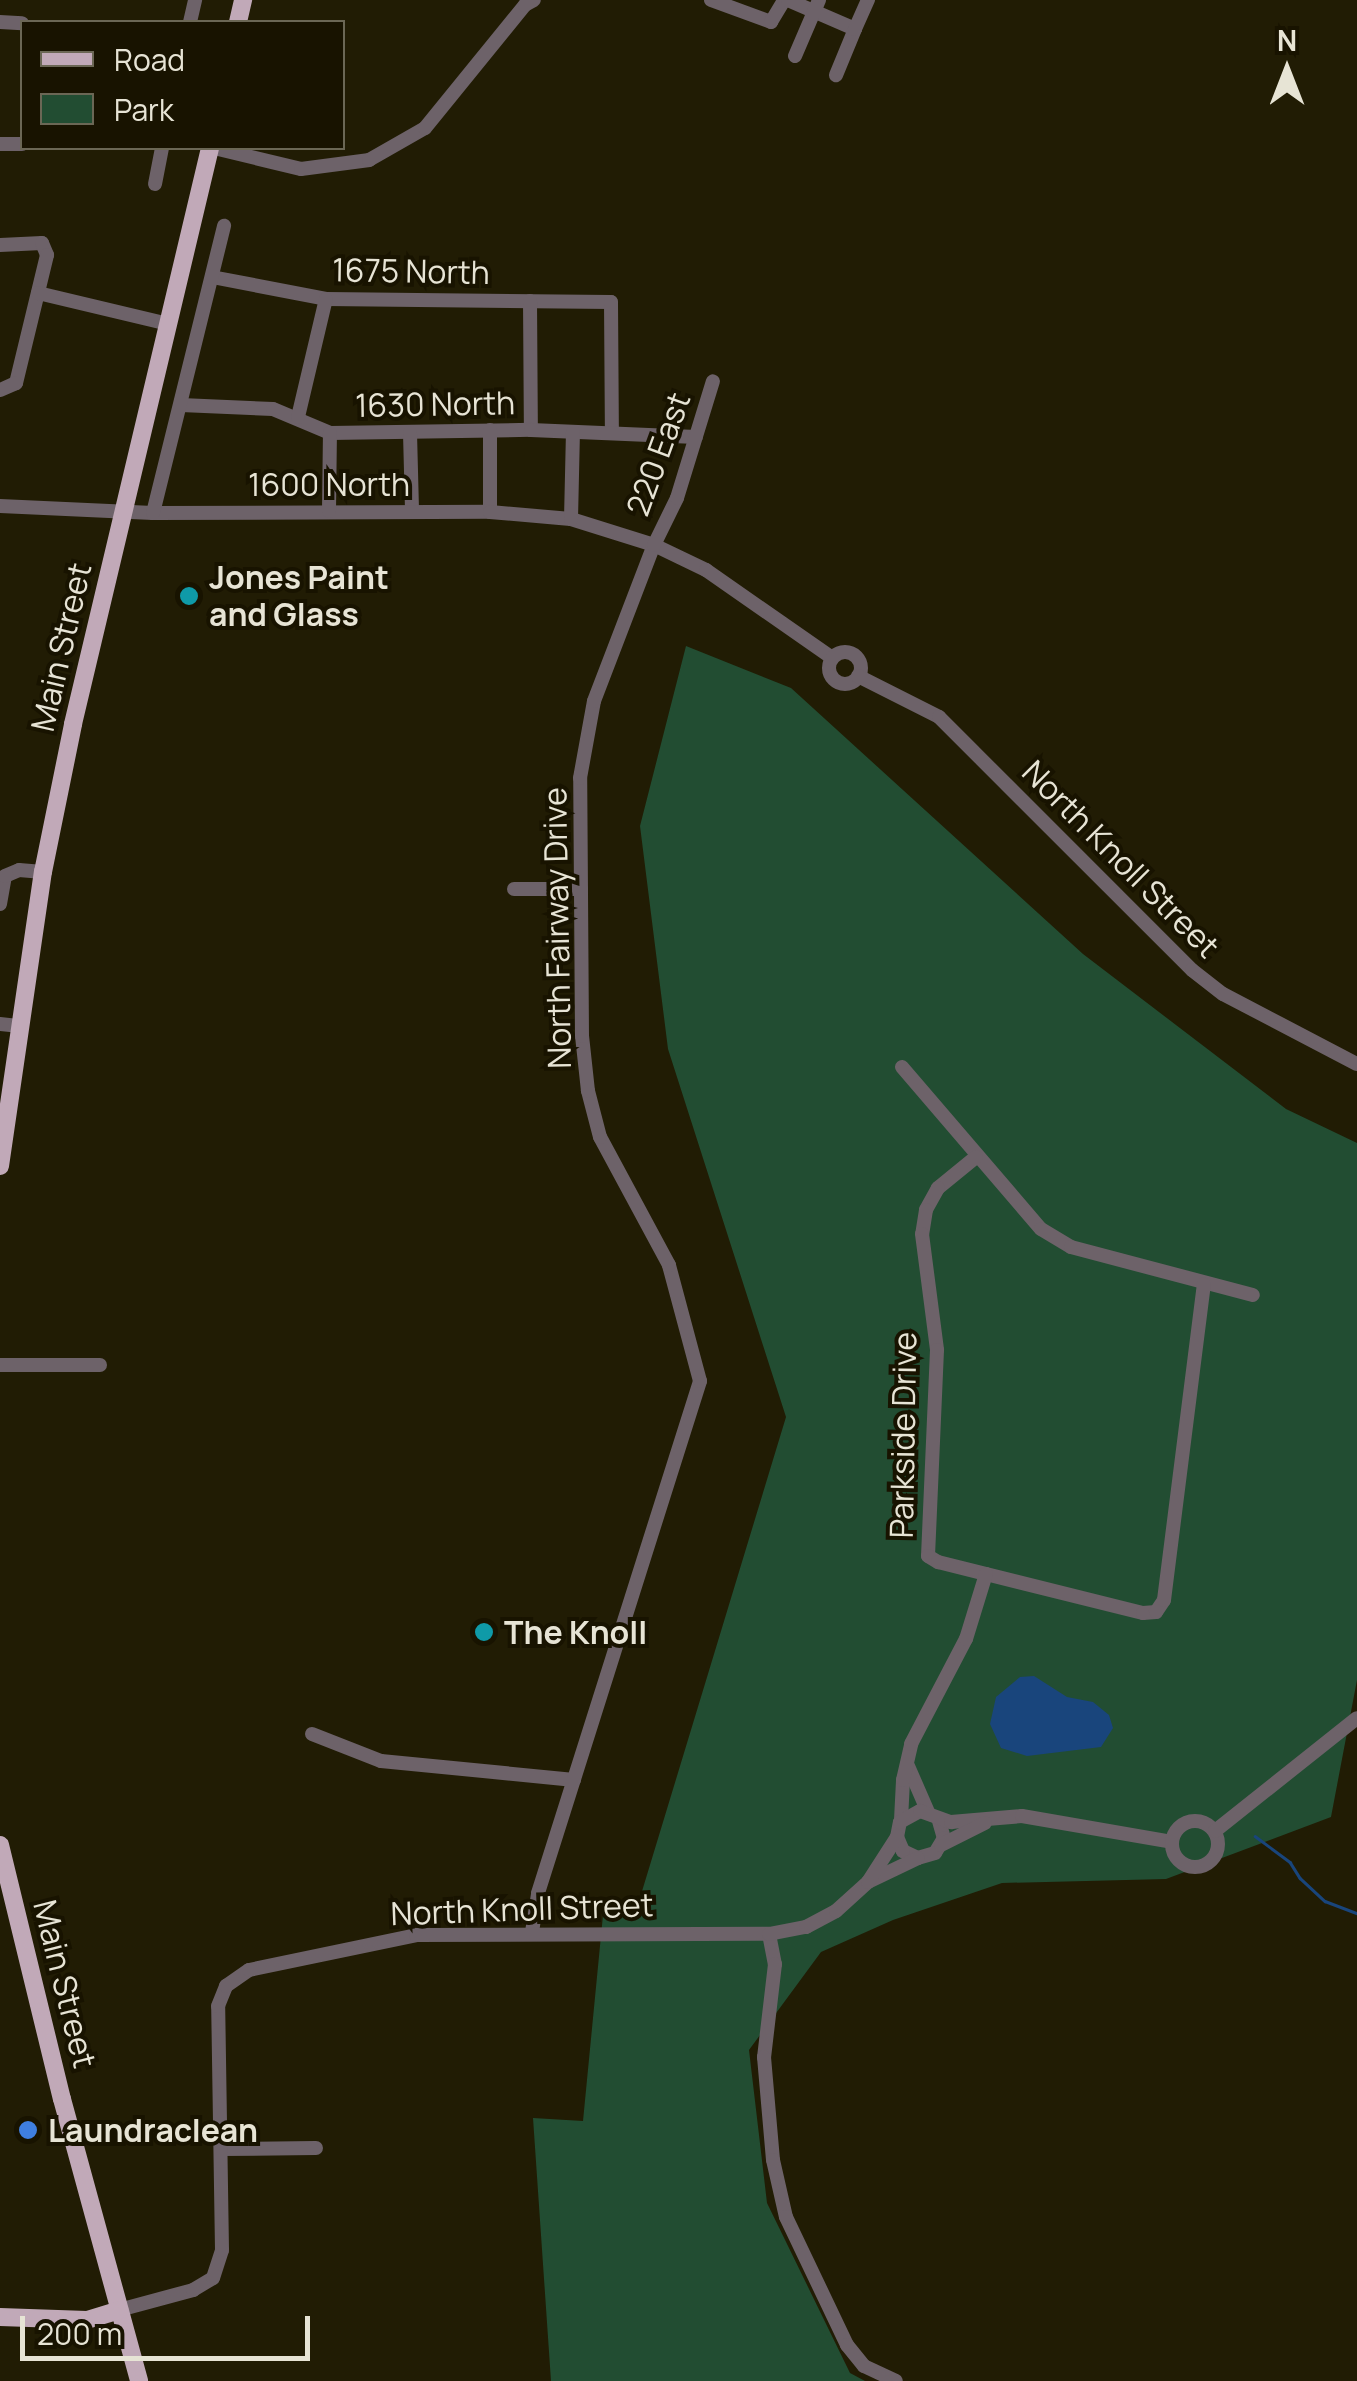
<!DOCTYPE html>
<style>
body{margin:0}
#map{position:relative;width:1357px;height:2381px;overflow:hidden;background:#211c04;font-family:Manrope,sans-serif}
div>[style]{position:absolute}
.green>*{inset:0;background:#224d32}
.water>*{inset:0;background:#19457c}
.stream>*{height:2.5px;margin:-1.25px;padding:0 1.25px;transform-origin:1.25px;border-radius:1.25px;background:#19457c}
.minor>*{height:14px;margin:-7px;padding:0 7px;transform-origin:7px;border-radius:7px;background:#6d6269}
.minor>.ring{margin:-7px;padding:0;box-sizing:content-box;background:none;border:14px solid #6d6269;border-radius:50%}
.major>*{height:18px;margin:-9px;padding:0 9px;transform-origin:9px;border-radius:9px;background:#c1a9b8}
.dots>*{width:28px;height:28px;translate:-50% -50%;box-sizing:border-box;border:5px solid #181300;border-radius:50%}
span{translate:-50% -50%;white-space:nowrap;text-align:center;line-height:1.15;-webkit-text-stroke:8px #181300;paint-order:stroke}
.street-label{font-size:32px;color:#e7e4d5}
.poi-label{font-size:32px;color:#e7e4d5;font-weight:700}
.left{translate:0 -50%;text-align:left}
.legend{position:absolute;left:20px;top:20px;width:325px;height:130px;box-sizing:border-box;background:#181300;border:2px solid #6b6755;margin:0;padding:12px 18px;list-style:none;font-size:30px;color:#e7e4d5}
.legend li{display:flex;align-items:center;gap:20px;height:50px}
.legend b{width:50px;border:2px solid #6b6755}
.north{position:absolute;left:1237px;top:20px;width:100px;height:100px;-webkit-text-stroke:8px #181300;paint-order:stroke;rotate:0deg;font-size:28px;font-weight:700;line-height:40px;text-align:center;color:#e7e4d5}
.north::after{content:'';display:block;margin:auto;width:35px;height:45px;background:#e7e4d5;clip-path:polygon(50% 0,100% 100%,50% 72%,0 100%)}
.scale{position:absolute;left:20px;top:2316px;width:290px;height:45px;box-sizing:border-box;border:5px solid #e7e4d5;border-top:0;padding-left:12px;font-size:30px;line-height:35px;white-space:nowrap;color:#e7e4d5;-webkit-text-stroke:8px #181300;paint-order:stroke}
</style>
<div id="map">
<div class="green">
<i style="clip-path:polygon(686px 646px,791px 688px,1083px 954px,1286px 1109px,1357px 1143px,1357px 1680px,1331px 1817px,1166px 1879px,1002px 1883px,893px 1920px,821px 1952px,749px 2050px,767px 2203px,850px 2373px,865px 2381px,551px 2381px,533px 2118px,583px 2121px,603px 1915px,636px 1911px,786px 1417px,668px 1049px,640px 826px)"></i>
</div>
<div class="water">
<i style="clip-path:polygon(1034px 1676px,1067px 1697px,1093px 1702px,1109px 1715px,1113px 1728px,1101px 1747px,1027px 1756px,1001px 1748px,990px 1724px,996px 1697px,1020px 1677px)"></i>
</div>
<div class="stream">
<i style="left:1255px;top:1836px;width:44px;rotate:36.6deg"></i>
<i style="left:1290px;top:1862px;width:19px;rotate:58deg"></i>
<i style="left:1300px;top:1878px;width:34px;rotate:43deg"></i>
<i style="left:1325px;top:1901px;width:34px;rotate:21deg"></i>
</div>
<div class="minor">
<i style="left:711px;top:0;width:64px;rotate:20.1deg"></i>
<i style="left:771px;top:22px;width:26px;rotate:-59deg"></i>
<i style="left:788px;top:0;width:73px;rotate:23.4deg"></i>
<i style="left:855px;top:29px;width:50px;rotate:112.4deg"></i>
<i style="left:0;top:22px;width:22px;rotate:3deg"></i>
<i style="left:190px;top:22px;width:23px;rotate:-77deg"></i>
<i style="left:855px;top:29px;width:32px;rotate:-66deg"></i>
<i style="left:795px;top:56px;width:61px;rotate:-66.8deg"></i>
<i style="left:0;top:144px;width:22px"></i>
<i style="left:214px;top:148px;width:89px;rotate:13.6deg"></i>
<i style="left:301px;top:169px;width:69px;rotate:-7.5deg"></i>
<i style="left:369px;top:160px;width:64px;rotate:-29.7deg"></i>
<i style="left:425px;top:128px;width:159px;rotate:-50.9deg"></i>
<i style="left:525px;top:5px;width:10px;rotate:-29deg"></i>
<i style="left:155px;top:184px;width:37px;rotate:-79deg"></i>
<i style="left:0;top:245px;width:42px;rotate:-2.7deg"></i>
<i style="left:42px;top:243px;width:13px;rotate:67deg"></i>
<i style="left:47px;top:255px;width:132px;rotate:103.6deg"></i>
<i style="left:16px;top:383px;width:17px;rotate:156deg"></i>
<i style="left:212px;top:277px;width:116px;rotate:10.9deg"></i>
<i style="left:326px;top:299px;width:285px;rotate:0.6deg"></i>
<i style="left:611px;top:302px;width:131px;rotate:89.6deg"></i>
<i style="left:38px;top:293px;width:134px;rotate:13.4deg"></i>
<i style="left:530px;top:301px;width:129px;rotate:89.6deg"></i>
<i style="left:181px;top:405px;width:92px;rotate:2.5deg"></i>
<i style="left:273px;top:409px;width:62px;rotate:22.8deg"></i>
<i style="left:330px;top:433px;width:201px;rotate:-0.9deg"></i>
<i style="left:531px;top:430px;width:165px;rotate:2.4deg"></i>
<i style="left:298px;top:417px;width:121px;rotate:-76.7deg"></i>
<i style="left:490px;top:430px;width:82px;rotate:90deg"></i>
<i style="left:410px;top:433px;width:78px;rotate:88.5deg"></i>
<i style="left:0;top:506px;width:153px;rotate:2.6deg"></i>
<i style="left:153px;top:513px;width:337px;rotate:-0.2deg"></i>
<i style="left:490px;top:512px;width:81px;rotate:4.9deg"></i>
<i style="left:571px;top:519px;width:87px;rotate:17.4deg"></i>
<i style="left:654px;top:545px;width:58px;rotate:25.7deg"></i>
<i style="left:706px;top:570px;width:154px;rotate:34.9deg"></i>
<i style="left:329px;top:511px;width:78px;rotate:-89.3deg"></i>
<i style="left:153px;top:513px;width:296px;rotate:-76.1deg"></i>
<i style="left:571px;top:519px;width:87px;rotate:-88.7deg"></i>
<i class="ring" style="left:829px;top:652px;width:18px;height:18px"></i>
<i style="left:858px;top:676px;width:91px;rotate:26.8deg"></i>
<i style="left:939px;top:717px;width:358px;rotate:45deg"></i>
<i style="left:1192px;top:970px;width:39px;rotate:38deg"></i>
<i style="left:1223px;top:994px;width:151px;rotate:27.6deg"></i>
<i style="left:514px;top:889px;width:67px"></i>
<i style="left:0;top:904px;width:28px;rotate:-80deg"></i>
<i style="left:5px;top:876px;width:15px;rotate:-23deg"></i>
<i style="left:19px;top:870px;width:24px;rotate:5deg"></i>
<i style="left:0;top:1024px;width:20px;rotate:6deg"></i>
<i style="left:902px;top:1067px;width:213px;rotate:49.4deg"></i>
<i style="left:1041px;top:1229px;width:35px;rotate:31deg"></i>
<i style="left:1071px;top:1247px;width:188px;rotate:14.8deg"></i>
<i style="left:976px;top:1157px;width:49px;rotate:140.8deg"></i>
<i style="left:938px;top:1188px;width:25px;rotate:119deg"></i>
<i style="left:926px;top:1210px;width:24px;rotate:99deg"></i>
<i style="left:922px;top:1234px;width:117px;rotate:82.6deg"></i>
<i style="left:937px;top:1350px;width:206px;rotate:92.5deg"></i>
<i style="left:928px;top:1556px;width:12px;rotate:31deg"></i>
<i style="left:938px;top:1562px;width:211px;rotate:14deg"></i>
<i style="left:1143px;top:1613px;width:13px;rotate:-4deg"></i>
<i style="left:1156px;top:1612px;width:14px;rotate:-56deg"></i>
<i style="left:1164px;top:1600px;width:318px;rotate:-82.8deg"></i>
<i style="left:0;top:1365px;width:100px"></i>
<i style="left:312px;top:1734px;width:74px;rotate:21.4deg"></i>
<i style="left:381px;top:1761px;width:194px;rotate:5.6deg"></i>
<i style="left:908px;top:1766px;width:50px;rotate:66.5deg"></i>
<i style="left:901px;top:1820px;width:40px;rotate:-87.1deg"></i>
<i style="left:903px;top:1780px;width:37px;rotate:-77deg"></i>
<i style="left:911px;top:1744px;width:119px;rotate:-62.4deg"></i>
<i style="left:966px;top:1639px;width:68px;rotate:-72.9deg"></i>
<i style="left:939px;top:1821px;width:18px;rotate:74deg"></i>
<i style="left:944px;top:1838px;width:17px;rotate:121deg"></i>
<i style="left:935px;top:1853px;width:18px;rotate:164deg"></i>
<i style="left:918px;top:1858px;width:17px;rotate:-155deg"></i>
<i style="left:903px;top:1851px;width:15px;rotate:-113deg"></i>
<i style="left:897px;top:1837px;width:15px;rotate:-79deg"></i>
<i style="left:900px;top:1822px;width:23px;rotate:-29deg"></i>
<i style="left:920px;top:1811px;width:33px;rotate:20deg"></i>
<i style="left:951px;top:1822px;width:71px;rotate:-4.8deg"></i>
<i style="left:1022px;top:1816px;width:152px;rotate:9.8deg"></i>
<i class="ring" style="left:1172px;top:1821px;width:32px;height:32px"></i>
<i style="left:1215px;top:1831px;width:181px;rotate:-38.5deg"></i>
<i style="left:941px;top:1845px;width:49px;rotate:-26.6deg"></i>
<i style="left:868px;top:1882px;width:55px;rotate:-25.6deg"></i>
<i style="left:532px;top:1932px;width:39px;rotate:-81deg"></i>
<i style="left:538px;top:1893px;width:537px;rotate:-72.44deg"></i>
<i style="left:700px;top:1381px;width:120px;rotate:-105deg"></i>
<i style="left:669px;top:1265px;width:145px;rotate:-118.3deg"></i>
<i style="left:600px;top:1137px;width:48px;rotate:-104.6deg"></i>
<i style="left:588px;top:1091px;width:55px;rotate:-96.2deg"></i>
<i style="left:582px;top:1036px;width:258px;rotate:-90.4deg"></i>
<i style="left:580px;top:778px;width:78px;rotate:-79.7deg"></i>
<i style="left:594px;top:701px;width:167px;rotate:-69deg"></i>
<i style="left:654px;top:545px;width:52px;rotate:-63.9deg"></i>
<i style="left:677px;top:498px;width:122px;rotate:-72.9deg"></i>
<i style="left:769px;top:1934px;width:31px;rotate:79deg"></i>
<i style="left:775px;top:1964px;width:94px;rotate:96.7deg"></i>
<i style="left:764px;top:2057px;width:103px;rotate:85deg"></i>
<i style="left:773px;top:2160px;width:58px;rotate:77.2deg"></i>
<i style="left:786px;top:2217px;width:142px;rotate:64.5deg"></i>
<i style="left:847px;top:2345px;width:27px;rotate:51deg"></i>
<i style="left:864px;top:2366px;width:35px;rotate:25deg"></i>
<i style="left:221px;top:2149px;width:95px;rotate:-0.6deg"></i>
<i style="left:119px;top:2310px;width:77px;rotate:-15.1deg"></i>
<i style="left:193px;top:2290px;width:23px;rotate:-31deg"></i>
<i style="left:213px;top:2278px;width:29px;rotate:-72deg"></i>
<i style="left:222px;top:2250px;width:244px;rotate:-90.9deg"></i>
<i style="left:218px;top:2006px;width:22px;rotate:-68deg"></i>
<i style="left:226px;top:1986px;width:28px;rotate:-35deg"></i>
<i style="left:249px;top:1970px;width:171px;rotate:-11.8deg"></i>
<i style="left:416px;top:1935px;width:353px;rotate:-0.2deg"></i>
<i style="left:769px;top:1934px;width:38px;rotate:-11deg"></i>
<i style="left:806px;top:1927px;width:34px;rotate:-28deg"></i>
<i style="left:836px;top:1911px;width:43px;rotate:-42.2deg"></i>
<i style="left:868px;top:1882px;width:54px;rotate:-57.2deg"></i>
</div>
<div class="major">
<i style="left:238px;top:22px;width:23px;rotate:-77deg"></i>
<i style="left:0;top:1166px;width:297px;rotate:-81.7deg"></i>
<i style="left:43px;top:872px;width:151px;rotate:-78.5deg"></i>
<i style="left:73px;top:724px;width:592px;rotate:-76.62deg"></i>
<i style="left:0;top:1845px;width:261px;rotate:76.3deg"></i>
<i style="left:62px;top:2099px;width:292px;rotate:74.7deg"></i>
<i style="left:0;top:2317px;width:87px;rotate:2deg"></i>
<i style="left:87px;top:2320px;width:34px;rotate:-17deg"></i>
</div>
<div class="dots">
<i style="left:189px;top:596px;background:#0f9aa8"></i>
<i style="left:484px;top:1632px;background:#0f9aa8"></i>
<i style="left:28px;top:2130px;background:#3f7fe0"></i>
</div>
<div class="street-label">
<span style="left:411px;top:271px;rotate:1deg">1675 North</span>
<span style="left:435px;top:404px;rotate:-1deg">1630 North</span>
<span style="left:658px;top:454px;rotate:-70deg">220 East</span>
<span style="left:329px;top:484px">1600 North</span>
<span style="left:61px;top:647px;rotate:-77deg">Main Street</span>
<span style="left:1121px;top:859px;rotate:45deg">North Knoll Street</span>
<span style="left:557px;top:928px;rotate:-91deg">North Fairway Drive</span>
<span style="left:903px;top:1435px;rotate:-89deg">Parkside Drive</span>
<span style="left:522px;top:1909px;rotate:-2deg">North Knoll Street</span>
<span style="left:65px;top:1984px;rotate:76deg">Main Street</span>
</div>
<div class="poi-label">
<span class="left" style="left:209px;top:596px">Jones Paint<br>and Glass</span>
<span class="left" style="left:504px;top:1632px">The Knoll</span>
<span class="left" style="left:48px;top:2130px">Laundraclean</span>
</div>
<ul class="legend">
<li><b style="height:12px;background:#c1a9b8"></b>Road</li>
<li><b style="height:28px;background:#224d32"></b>Park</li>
</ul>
<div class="north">N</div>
<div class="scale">200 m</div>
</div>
